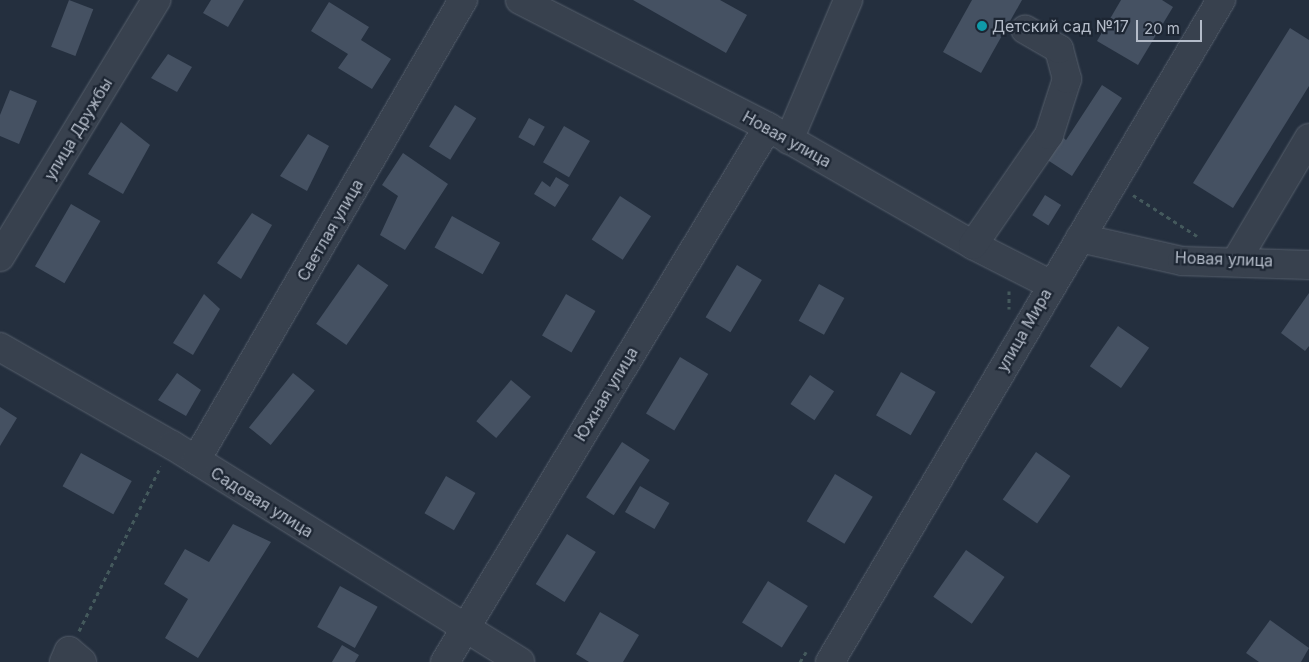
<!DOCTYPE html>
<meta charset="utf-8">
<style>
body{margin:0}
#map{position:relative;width:1309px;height:662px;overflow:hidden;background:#242f3e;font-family:Inter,sans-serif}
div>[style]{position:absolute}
.building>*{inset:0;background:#455162;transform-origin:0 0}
.path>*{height:3px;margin-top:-1.5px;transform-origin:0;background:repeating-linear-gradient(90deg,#44595c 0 4px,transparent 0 8px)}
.roads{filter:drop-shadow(0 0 1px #565f6c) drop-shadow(0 0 1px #565f6c)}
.minor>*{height:28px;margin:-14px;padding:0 14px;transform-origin:14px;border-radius:14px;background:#38414e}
.dots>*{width:14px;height:14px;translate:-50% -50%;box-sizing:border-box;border:2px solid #1d2633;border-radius:50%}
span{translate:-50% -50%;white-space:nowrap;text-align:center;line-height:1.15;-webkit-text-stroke:4.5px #1d2633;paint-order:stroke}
.poi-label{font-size:16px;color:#b4bcc9}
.left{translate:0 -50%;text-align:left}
.street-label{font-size:16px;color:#b4bcc9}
.scale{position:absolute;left:1136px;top:20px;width:66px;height:22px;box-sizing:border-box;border:2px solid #b4bcc9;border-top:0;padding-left:6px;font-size:15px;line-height:18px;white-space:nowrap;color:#b4bcc9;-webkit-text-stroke:4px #1d2633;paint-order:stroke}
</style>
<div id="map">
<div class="building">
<i style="left:69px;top:0;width:26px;height:50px;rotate:21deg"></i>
<i style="clip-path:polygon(211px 0,244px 0,228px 27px,203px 13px)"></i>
<i style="clip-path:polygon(633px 0,720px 0,747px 15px,726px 53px)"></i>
<i style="clip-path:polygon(972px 0,1022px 0,981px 73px,943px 52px)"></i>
<i style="clip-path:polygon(1121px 0,1162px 0,1173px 7px,1138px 65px,1097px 41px)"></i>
<i style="clip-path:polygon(329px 2px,369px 27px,361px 40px,391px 59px,372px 89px,338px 68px,348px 54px,311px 31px)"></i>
<i style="clip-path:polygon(1290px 28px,1309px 40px,1309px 86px,1233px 208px,1193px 183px)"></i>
<i style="clip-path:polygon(168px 54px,192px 67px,177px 92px,151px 78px)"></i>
<i style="clip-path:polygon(1102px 85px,1122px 98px,1072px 176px,1046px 159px,1061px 136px,1066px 140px)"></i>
<i style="clip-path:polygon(10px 90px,37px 101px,19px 144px,0 136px,0 115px)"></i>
<i style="left:455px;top:105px;width:25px;height:49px;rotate:32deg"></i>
<i style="left:529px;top:118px;width:18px;height:22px;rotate:29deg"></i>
<i style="clip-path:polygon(121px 122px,150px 145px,123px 194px,88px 174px)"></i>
<i style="left:564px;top:126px;width:30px;height:42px;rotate:30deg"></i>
<i style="clip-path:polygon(308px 134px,329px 146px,307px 191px,280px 176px)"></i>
<i style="clip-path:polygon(403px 153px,448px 184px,405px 250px,380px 235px,398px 196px,382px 185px)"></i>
<i style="clip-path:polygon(556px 177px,569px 185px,555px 207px,534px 194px,542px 181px,550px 187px)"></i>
<i style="left:1045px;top:195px;width:19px;height:24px;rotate:32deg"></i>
<i style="left:620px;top:196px;width:37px;height:52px;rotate:33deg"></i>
<i style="left:71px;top:204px;width:34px;height:72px;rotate:30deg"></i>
<i style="clip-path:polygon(252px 213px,272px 225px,241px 279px,217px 263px)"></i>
<i style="left:452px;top:216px;width:55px;height:36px;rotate:29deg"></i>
<i style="left:358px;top:264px;width:37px;height:73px;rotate:35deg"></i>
<i style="left:737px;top:265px;width:29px;height:61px;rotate:31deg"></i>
<i style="left:819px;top:284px;width:29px;height:42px;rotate:29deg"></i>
<i style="clip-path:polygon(1309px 293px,1309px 346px,1305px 351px,1281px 333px)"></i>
<i style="clip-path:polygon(204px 294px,220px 309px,193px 355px,173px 343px)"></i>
<i style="left:566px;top:294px;width:34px;height:48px;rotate:30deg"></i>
<i style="left:1118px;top:326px;width:38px;height:49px;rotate:35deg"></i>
<i style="left:680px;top:357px;width:33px;height:66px;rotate:31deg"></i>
<i style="left:901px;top:372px;width:40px;height:50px;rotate:30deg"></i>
<i style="clip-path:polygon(177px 373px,201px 390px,186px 416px,158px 400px)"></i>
<i style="left:293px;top:373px;width:28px;height:70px;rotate:39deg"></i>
<i style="left:810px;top:375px;width:29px;height:35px;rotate:34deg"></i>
<i style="left:511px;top:380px;width:26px;height:54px;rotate:40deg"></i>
<i style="clip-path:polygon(0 407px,17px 418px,0 446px)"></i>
<i style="left:622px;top:442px;width:33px;height:66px;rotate:33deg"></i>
<i style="left:1036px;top:452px;width:42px;height:58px;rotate:35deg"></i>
<i style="left:81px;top:453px;width:58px;height:38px;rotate:29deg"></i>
<i style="left:835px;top:474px;width:44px;height:55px;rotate:31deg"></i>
<i style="left:446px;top:476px;width:34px;height:43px;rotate:30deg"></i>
<i style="left:640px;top:486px;width:34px;height:30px;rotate:30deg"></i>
<i style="clip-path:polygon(233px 524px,271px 542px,198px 658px,165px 638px,188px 599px,164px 584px,185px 549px,209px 562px)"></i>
<i style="left:567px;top:534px;width:34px;height:59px;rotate:32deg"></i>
<i style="left:966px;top:550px;width:47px;height:57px;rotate:35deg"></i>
<i style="left:768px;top:581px;width:47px;height:49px;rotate:32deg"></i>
<i style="left:340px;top:586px;width:43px;height:47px;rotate:29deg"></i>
<i style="clip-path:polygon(600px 612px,639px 635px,623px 662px,589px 662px,576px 654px)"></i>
<i style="clip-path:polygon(1270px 620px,1309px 648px,1301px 662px,1259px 662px,1246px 653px)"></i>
<i style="clip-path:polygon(342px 645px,359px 655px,355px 662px,332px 662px)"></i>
</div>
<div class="path">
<i style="left:1133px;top:195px;width:76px;rotate:32.6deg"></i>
<i style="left:1009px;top:291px;width:18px;rotate:90deg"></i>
<i style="left:79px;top:631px;width:184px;rotate:-63.6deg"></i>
<i style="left:800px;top:662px;width:12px;rotate:-59deg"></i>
</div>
<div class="roads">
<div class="minor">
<i style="left:520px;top:0;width:279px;rotate:27.1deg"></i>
<i style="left:768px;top:127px;width:237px;rotate:29.9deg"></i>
<i style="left:973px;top:245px;width:86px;rotate:26.9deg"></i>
<i style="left:789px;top:140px;width:152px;rotate:-67.1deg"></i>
<i style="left:1080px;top:238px;width:105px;rotate:12.7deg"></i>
<i style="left:1182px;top:261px;width:127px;rotate:1.8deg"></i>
<i style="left:973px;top:245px;width:134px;rotate:-55.4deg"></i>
<i style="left:1049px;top:135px;width:59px;rotate:-72.2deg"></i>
<i style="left:1067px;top:79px;width:31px;rotate:-105deg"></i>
<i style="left:1059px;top:49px;width:39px;rotate:-150deg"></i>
<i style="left:0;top:257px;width:301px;rotate:-58.7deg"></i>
<i style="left:1236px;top:261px;width:143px;rotate:-59.3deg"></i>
<i style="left:0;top:347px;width:198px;rotate:29.7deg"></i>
<i style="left:172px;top:445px;width:410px;rotate:31.9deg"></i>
<i style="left:196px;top:460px;width:532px;rotate:-59.87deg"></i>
<i style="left:64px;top:662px;width:12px;rotate:-66deg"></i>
<i style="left:69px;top:651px;width:17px;rotate:40deg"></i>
<i style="left:445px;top:662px;width:625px;rotate:-58.88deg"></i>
<i style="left:830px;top:662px;width:769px;rotate:-59.43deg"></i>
</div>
</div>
<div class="dots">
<i style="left:982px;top:26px;background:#0f9aa8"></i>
</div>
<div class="poi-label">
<span class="left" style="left:992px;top:26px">Детский сад №17</span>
</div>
<div class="street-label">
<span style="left:78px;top:129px;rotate:-59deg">улица Дружбы</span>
<span style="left:787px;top:139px;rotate:29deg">Новая улица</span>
<span style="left:330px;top:230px;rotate:-60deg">Светлая улица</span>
<span style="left:1224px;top:259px;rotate:2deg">Новая улица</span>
<span style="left:1024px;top:330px;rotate:-60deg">улица Мира</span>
<span style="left:606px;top:394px;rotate:-59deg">Южная улица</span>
<span style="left:262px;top:502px;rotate:32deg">Садовая улица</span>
</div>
<div class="scale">20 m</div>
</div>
